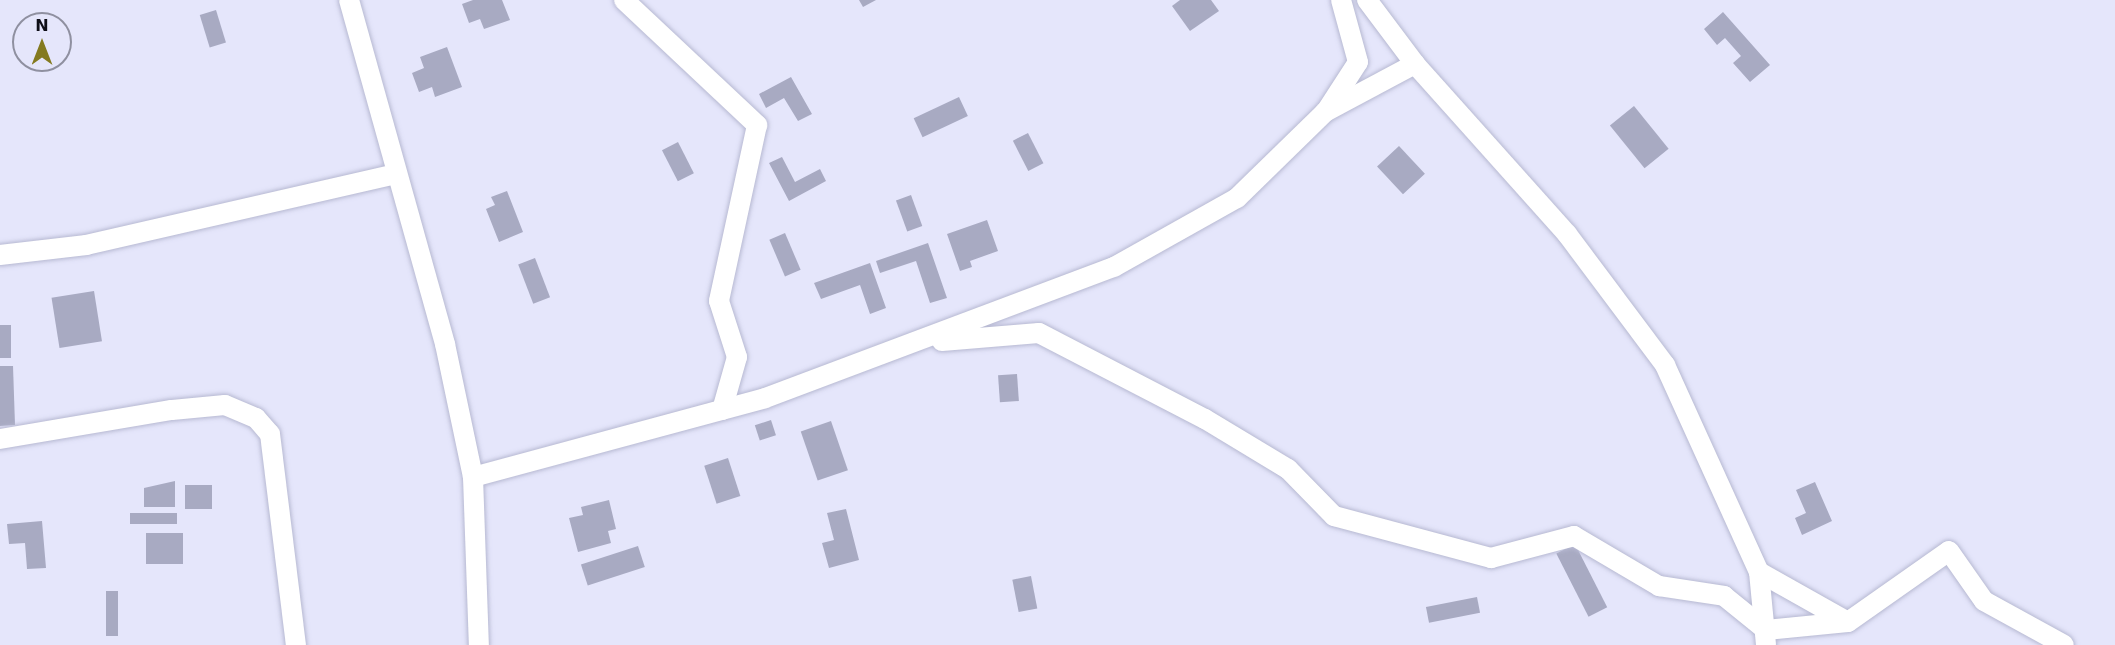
<!DOCTYPE html>
<style>
body{margin:0}
#map{position:relative;width:2115px;height:645px;overflow:hidden;background:#e5e6fb;font-family:"DejaVu Sans",sans-serif}
div>[style]{position:absolute}
.building>*{inset:0;background:#a8aac2;transform-origin:0 0}
.roads{filter:drop-shadow(0 0 2px #b7b9d2) drop-shadow(0 0 2px #b7b9d2)}
.minor>*{height:20px;margin:-10px;padding:0 10px;transform-origin:10px;border-radius:10px;background:#fff}
span{translate:-50% -50%;white-space:nowrap;text-align:center;line-height:1.15;-webkit-text-stroke:4.5px #e5e6fb;paint-order:stroke}
.north{position:absolute;left:12px;top:12px;width:60px;height:60px;box-sizing:border-box;background:#e5e6fb;border:2px solid #8f90a0;border-radius:50%;rotate:0deg;font-size:16px;font-weight:700;line-height:24px;text-align:center;color:#0e0e17}
.north::after{content:'';display:block;margin:auto;width:21px;height:27px;background:#847a1f;clip-path:polygon(50% 0,100% 100%,50% 72%,0 100%)}
</style>
<div id="map">
<div class="building">
<i style="clip-path:polygon(473px 0,502px 0,510px 20px,484px 29px,480px 19px,469px 23px,462px 4px)"></i>
<i style="clip-path:polygon(859px 0,876px 0,863px 7px)"></i>
<i style="clip-path:polygon(1180px 0,1211px 0,1219px 11px,1190px 31px,1172px 6px)"></i>
<i style="left:216px;top:10px;width:34px;height:17px;rotate:73deg"></i>
<i style="clip-path:polygon(1723px 12px,1770px 65px,1750px 82px,1733px 63px,1741px 56px,1725px 38px,1717px 45px,1704px 29px)"></i>
<i style="clip-path:polygon(447px 47px,462px 87px,435px 97px,432px 87px,419px 92px,412px 73px,424px 68px,420px 57px)"></i>
<i style="clip-path:polygon(791px 77px,812px 114px,798px 121px,784px 98px,766px 108px,759px 94px)"></i>
<i style="left:959px;top:97px;width:21px;height:50px;rotate:65deg"></i>
<i style="left:1634px;top:106px;width:55px;height:31px;rotate:51deg"></i>
<i style="left:1028px;top:133px;width:34px;height:17px;rotate:63deg"></i>
<i style="left:678px;top:142px;width:35px;height:18px;rotate:63deg"></i>
<i style="left:1399px;top:146px;width:38px;height:30px;rotate:47deg"></i>
<i style="clip-path:polygon(782px 157px,795px 182px,820px 169px,826px 181px,789px 201px,769px 163px)"></i>
<i style="clip-path:polygon(507px 191px,523px 232px,499px 242px,486px 209px,495px 205px,491px 197px)"></i>
<i style="left:911px;top:195px;width:33px;height:16px;rotate:70deg"></i>
<i style="clip-path:polygon(987px 220px,998px 251px,970px 261px,972px 267px,960px 271px,947px 234px)"></i>
<i style="left:785px;top:233px;width:40px;height:17px;rotate:67deg"></i>
<i style="clip-path:polygon(928px 243px,947px 298px,930px 303px,916px 261px,880px 273px,876px 261px)"></i>
<i style="left:535px;top:258px;width:42px;height:18px;rotate:69deg"></i>
<i style="clip-path:polygon(870px 263px,886px 308px,870px 314px,860px 285px,821px 299px,814px 283px)"></i>
<i style="left:94px;top:291px;width:51px;height:43px;rotate:81deg"></i>
<i style="left:0;top:325px;width:11px;height:33px"></i>
<i style="clip-path:polygon(0 366px,13px 366px,15px 425px,0 426px)"></i>
<i style="left:1017px;top:374px;width:27px;height:19px;rotate:86deg"></i>
<i style="left:771px;top:420px;width:16px;height:17px;rotate:72deg"></i>
<i style="left:831px;top:421px;width:52px;height:32px;rotate:71deg"></i>
<i style="left:728px;top:458px;width:40px;height:25px;rotate:72deg"></i>
<i style="clip-path:polygon(175px 481px,175px 507px,144px 507px,144px 488px)"></i>
<i style="clip-path:polygon(1815px 482px,1832px 521px,1802px 535px,1795px 518px,1806px 513px,1796px 490px)"></i>
<i style="left:185px;top:485px;width:27px;height:24px"></i>
<i style="clip-path:polygon(609px 500px,616px 529px,608px 531px,611px 543px,578px 552px,569px 518px,583px 515px,581px 507px)"></i>
<i style="clip-path:polygon(846px 509px,859px 560px,829px 568px,822px 543px,834px 540px,827px 513px)"></i>
<i style="left:177px;top:513px;width:11px;height:47px;rotate:90deg"></i>
<i style="clip-path:polygon(42px 521px,46px 568px,27px 569px,25px 543px,9px 544px,7px 524px)"></i>
<i style="left:183px;top:533px;width:31px;height:37px;rotate:90deg"></i>
<i style="left:1575px;top:544px;width:71px;height:21px;rotate:63deg"></i>
<i style="left:638px;top:546px;width:22px;height:60px;rotate:72deg"></i>
<i style="left:1031px;top:576px;width:33px;height:19px;rotate:79deg"></i>
<i style="left:106px;top:591px;width:12px;height:45px"></i>
<i style="left:1477px;top:597px;width:16px;height:52px;rotate:79deg"></i>
</div>
<div class="roads">
<div class="minor">
<i style="left:349px;top:0;width:357px;rotate:74.4deg"></i>
<i style="left:445px;top:344px;width:136px;rotate:78.1deg"></i>
<i style="left:473px;top:477px;width:168px;rotate:88deg"></i>
<i style="left:624px;top:0;width:183px;rotate:43.2deg"></i>
<i style="left:757px;top:125px;width:180px;rotate:102.2deg"></i>
<i style="left:719px;top:301px;width:59px;rotate:72.2deg"></i>
<i style="left:737px;top:357px;width:55px;rotate:105.8deg"></i>
<i style="left:1367px;top:0;width:80px;rotate:53.1deg"></i>
<i style="left:1415px;top:64px;width:228px;rotate:48.2deg"></i>
<i style="left:1567px;top:234px;width:164px;rotate:53.2deg"></i>
<i style="left:1665px;top:365px;width:227px;rotate:65.6deg"></i>
<i style="left:1759px;top:572px;width:73px;rotate:84.5deg"></i>
<i style="left:1327px;top:110px;width:57px;rotate:-57.1deg"></i>
<i style="left:1358px;top:62px;width:64px;rotate:-105.3deg"></i>
<i style="left:0;top:255px;width:87px;rotate:-6.6deg"></i>
<i style="left:86px;top:245px;width:318px;rotate:-12.9deg"></i>
<i style="left:942px;top:341px;width:97px;rotate:-4.7deg"></i>
<i style="left:1039px;top:333px;width:187px;rotate:27.4deg"></i>
<i style="left:1205px;top:419px;width:97px;rotate:31.1deg"></i>
<i style="left:1288px;top:469px;width:66px;rotate:45.6deg"></i>
<i style="left:1334px;top:516px;width:163px;rotate:15deg"></i>
<i style="left:1491px;top:558px;width:86px;rotate:-14.8deg"></i>
<i style="left:1574px;top:536px;width:99px;rotate:30.5deg"></i>
<i style="left:1659px;top:586px;width:66px;rotate:8.7deg"></i>
<i style="left:1724px;top:596px;width:54px;rotate:39deg"></i>
<i style="left:1766px;top:630px;width:82px;rotate:-5.6deg"></i>
<i style="left:0;top:439px;width:174px;rotate:-9.6deg"></i>
<i style="left:172px;top:410px;width:53px;rotate:-5.4deg"></i>
<i style="left:225px;top:405px;width:34px;rotate:23deg"></i>
<i style="left:256px;top:418px;width:21px;rotate:49deg"></i>
<i style="left:270px;top:434px;width:213px;rotate:83deg"></i>
<i style="left:473px;top:477px;width:302px;rotate:-15.1deg"></i>
<i style="left:765px;top:398px;width:373px;rotate:-20.6deg"></i>
<i style="left:1114px;top:267px;width:141px;rotate:-29.3deg"></i>
<i style="left:1237px;top:198px;width:123px;rotate:-44.3deg"></i>
<i style="left:1325px;top:112px;width:102px;rotate:-28.1deg"></i>
<i style="left:1759px;top:572px;width:102px;rotate:29.3deg"></i>
<i style="left:1848px;top:622px;width:123px;rotate:-35.1deg"></i>
<i style="left:1949px;top:551px;width:61px;rotate:55deg"></i>
<i style="left:1984px;top:601px;width:91px;rotate:28.8deg"></i>
</div>
</div>
<div class="north">N</div>
</div>
